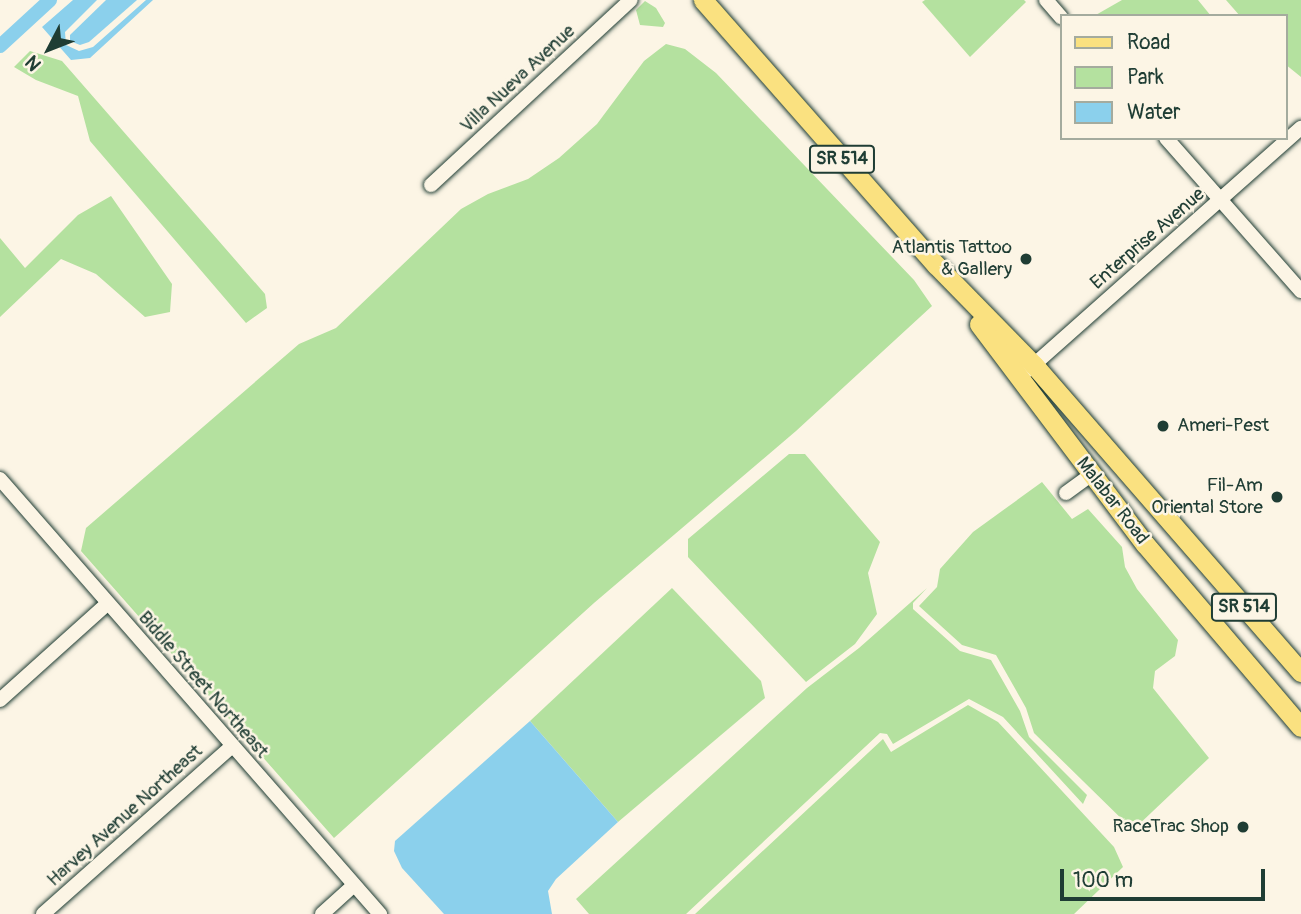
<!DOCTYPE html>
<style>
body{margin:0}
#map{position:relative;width:1301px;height:914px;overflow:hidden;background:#fcf5e5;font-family:Pangolin,sans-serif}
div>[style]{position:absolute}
.green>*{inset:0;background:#b4e19f}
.water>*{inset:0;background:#8bd0ec}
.canal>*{height:14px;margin:-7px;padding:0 7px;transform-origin:7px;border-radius:7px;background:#8bd0ec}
.roads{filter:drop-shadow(0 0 2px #1f3d34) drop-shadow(0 0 2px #1f3d34)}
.minor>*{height:14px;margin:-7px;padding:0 7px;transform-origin:7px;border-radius:7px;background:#fcf5e5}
.major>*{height:19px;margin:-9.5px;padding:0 9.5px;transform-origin:9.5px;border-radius:9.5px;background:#fae180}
.dots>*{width:19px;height:19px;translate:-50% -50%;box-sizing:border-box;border:4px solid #fcf5e5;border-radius:50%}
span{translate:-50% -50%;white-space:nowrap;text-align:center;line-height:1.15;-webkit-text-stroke:5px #fcf5e5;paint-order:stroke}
.shield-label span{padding:2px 5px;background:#fcf5e5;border:2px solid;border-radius:5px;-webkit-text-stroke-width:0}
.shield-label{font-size:18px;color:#1f3d34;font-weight:700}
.street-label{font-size:19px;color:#1f3d34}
.poi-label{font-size:19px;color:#1f3d34}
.right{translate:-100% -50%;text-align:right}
.left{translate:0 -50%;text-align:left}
.legend{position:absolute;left:1060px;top:14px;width:228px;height:126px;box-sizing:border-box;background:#fcf5e5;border:2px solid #a4ab9e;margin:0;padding:9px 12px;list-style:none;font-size:21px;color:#1f3d34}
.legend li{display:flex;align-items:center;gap:14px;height:35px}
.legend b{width:35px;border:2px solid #a4ab9e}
.north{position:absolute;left:14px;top:14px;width:70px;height:70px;-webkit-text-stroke:5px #fcf5e5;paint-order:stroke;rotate:228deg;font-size:19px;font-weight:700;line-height:28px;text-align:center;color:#1f3d34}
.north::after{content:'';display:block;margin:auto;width:24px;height:32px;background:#1f3d34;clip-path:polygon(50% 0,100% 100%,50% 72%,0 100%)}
.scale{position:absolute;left:1060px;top:869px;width:205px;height:32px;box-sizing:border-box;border:4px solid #1f3d34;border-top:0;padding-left:9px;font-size:21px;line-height:24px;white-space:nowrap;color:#1f3d34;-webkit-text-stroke:5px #fcf5e5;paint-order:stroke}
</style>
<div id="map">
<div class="green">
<i style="clip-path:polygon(925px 0,1024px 0,1026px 2px,970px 57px,922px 2px)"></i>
<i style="clip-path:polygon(1122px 0,1198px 0,1211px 16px,1094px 16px)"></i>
<i style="clip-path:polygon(1226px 0,1301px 0,1301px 77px,1285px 64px,1285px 16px,1240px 16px)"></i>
<i style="clip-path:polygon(645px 1px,656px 8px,665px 23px,663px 27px,640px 25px,636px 10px)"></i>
<i style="clip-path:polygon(666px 44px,685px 49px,716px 73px,914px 280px,932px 306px,796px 431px,594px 603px,334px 838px,81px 551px,86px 528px,299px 344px,336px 328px,461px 209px,488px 194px,528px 179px,559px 158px,597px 124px,644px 61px)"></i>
<i style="clip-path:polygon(30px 51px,62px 61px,265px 294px,267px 308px,246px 323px,90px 141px,78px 96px,36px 80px,14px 67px)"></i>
<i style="clip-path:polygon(111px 196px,172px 284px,170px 312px,145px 317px,96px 274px,61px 259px,0 317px,0 238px,25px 268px,78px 215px)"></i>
<i style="clip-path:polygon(789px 454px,805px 454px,880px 542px,868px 573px,877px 614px,855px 644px,806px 682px,688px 557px,688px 539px)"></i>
<i style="clip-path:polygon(1042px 482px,1072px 519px,1088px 509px,1122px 547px,1125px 567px,1137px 589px,1178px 640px,1175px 656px,1155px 671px,1153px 688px,1209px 758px,1133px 830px,1034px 733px,1026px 708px,996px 655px,962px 645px,919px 606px,937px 587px,940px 569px,973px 532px)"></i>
<i style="clip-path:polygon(672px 588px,761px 681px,765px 698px,618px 822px,530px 721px)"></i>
<i style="clip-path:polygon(927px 588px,913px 603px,913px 609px,960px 651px,991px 660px,1020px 711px,1029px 737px,1087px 795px,1083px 804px,1003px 717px,969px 699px,893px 744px,887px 734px,880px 733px,686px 914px,589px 914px,576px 899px,807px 688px,859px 648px)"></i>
<i style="clip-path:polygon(968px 705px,998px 722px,1114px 847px,1123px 867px,1074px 914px,695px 914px,883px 739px,891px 752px)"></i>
</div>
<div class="water">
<i style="clip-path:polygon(73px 0,97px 0,65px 32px,66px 45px,79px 51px,93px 47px,146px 0,153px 0,90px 58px,71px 60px,42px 27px)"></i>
<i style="clip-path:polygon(106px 0,137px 0,89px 42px,80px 45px,70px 41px,70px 35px)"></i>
<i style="clip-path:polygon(530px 721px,618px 822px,556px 879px,548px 891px,552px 914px,444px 914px,402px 868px,394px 851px,395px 841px)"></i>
</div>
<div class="canal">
<i style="left:0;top:46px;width:68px;rotate:-42.6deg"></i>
</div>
<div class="roads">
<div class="minor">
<i style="left:1046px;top:0;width:23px;rotate:49deg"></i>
<i style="left:1166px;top:138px;width:204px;rotate:48.6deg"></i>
<i style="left:431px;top:185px;width:272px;rotate:-42.8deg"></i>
<i style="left:1028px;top:370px;width:365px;rotate:-41.6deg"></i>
<i style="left:0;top:479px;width:578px;rotate:48.86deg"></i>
<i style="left:1066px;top:493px;width:31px;rotate:-36deg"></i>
<i style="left:0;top:700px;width:144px;rotate:-41.9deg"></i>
<i style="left:43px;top:914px;width:253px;rotate:-41.6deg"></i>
<i style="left:322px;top:914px;width:43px;rotate:-42.2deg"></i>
</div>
<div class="major">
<i style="left:703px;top:0;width:353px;rotate:48.7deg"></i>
<i style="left:936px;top:265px;width:140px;rotate:45.6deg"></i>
<i style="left:1034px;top:365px;width:407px;rotate:49deg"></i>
<i style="left:979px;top:324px;width:276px;rotate:53deg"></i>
<i style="left:1145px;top:544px;width:240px;rotate:49.6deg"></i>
</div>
</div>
<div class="dots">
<i style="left:1026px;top:259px;background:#1f3d34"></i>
<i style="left:1163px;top:426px;background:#1f3d34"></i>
<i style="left:1277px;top:497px;background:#1f3d34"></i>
<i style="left:1243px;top:827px;background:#1f3d34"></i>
</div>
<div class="shield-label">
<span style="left:842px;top:159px">SR 514</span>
<span style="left:1244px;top:607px">SR 514</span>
</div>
<div class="street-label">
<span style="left:518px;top:79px;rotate:-43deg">Villa Nueva Avenue</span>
<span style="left:1148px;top:239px;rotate:-41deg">Enterprise Avenue</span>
<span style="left:1112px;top:501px;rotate:52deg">Malabar Road</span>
<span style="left:203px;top:685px;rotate:49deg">Biddle Street Northeast</span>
<span style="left:125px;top:816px;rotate:-42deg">Harvey Avenue Northeast</span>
</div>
<div class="poi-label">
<span class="right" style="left:1012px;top:259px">Atlantis Tattoo<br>&amp; Gallery</span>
<span class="left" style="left:1177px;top:426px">Ameri-Pest</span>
<span class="right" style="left:1263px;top:497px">Fil-Am<br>Oriental Store</span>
<span class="right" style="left:1229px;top:827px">RaceTrac Shop</span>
</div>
<ul class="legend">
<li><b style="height:9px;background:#fae180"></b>Road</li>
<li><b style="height:19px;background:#b4e19f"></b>Park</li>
<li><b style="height:19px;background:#8bd0ec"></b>Water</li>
</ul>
<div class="north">N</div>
<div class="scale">100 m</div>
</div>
